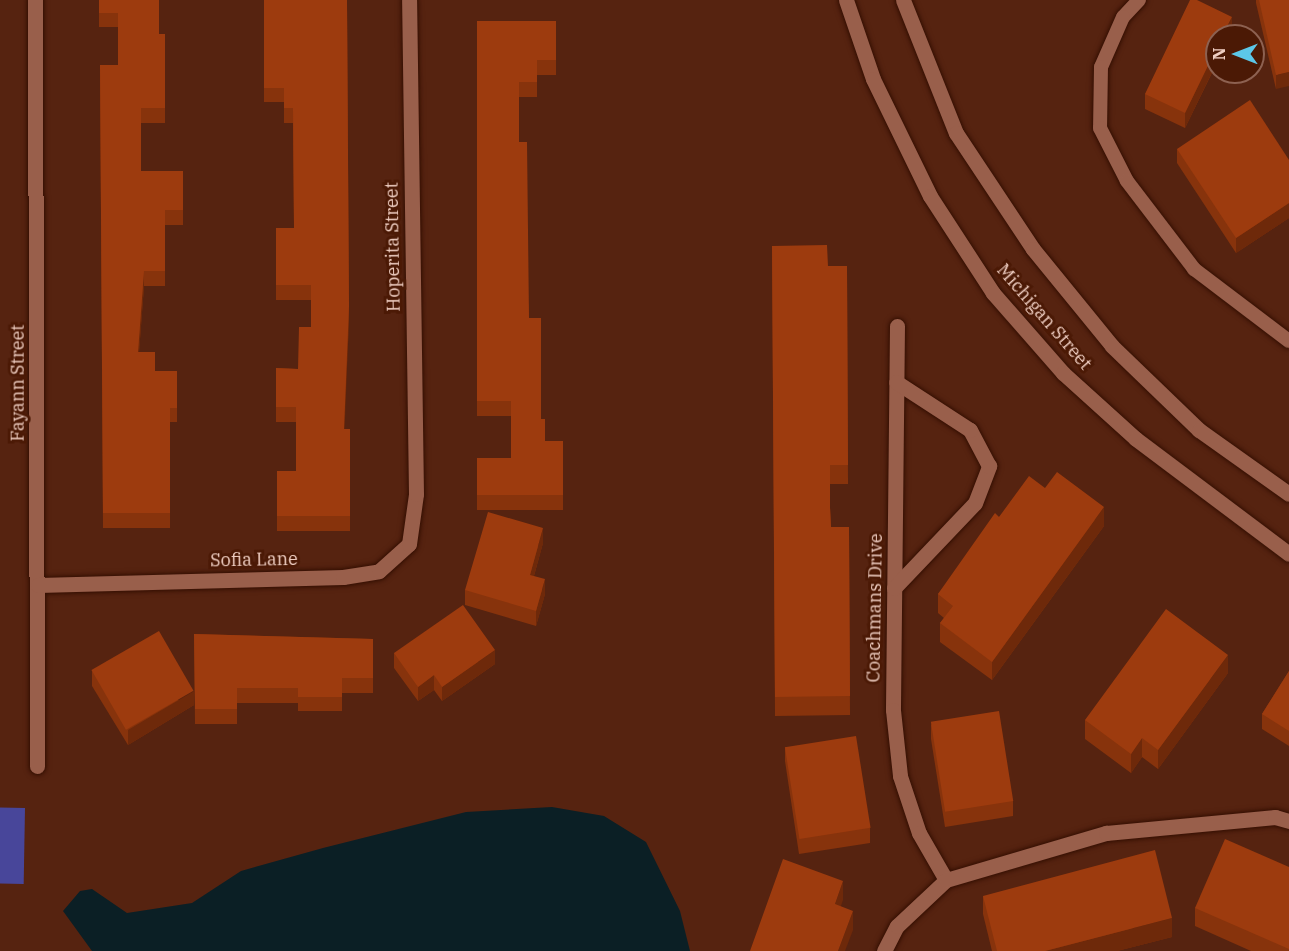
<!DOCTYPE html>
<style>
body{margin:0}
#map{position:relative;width:1289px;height:951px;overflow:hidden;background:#562310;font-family:"IBM Plex Serif",serif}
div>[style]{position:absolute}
.green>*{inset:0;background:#48469a;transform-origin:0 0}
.water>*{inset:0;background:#0b1f25}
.roads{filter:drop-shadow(0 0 2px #340f02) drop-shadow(0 0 2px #340f02)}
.service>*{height:14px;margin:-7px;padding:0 7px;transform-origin:7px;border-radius:7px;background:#995f4b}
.minor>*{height:15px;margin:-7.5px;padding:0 7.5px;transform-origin:7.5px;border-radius:7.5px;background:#995f4b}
.tertiary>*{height:15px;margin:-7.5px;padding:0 7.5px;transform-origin:7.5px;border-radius:7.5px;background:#995f4b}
.wall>*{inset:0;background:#87330c}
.shaded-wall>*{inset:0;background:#6e290a}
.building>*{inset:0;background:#9d3b0e;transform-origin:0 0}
span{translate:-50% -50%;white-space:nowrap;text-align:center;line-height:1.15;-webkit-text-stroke:6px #4b1905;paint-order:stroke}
.street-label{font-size:18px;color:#efcec2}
.north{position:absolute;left:1205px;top:24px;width:60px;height:60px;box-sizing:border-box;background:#4b1905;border:2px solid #8d6151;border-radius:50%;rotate:270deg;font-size:16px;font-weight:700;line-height:24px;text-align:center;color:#efcec2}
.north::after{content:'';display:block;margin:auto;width:21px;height:27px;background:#5cc7e8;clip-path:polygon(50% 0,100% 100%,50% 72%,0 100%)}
</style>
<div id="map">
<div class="green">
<i style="left:25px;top:808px;width:76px;height:25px;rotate:91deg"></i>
</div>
<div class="water">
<i style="clip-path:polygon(552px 807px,604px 816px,646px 842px,680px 911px,690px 951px,92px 951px,63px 911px,80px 891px,92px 889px,127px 913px,192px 903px,241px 871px,323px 848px,466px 812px)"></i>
</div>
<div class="roads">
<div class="service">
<i style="left:1139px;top:0;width:23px;rotate:133deg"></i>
<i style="left:1123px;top:17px;width:55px;rotate:113.7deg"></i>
<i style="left:1101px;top:67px;width:61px;rotate:90.9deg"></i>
<i style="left:1100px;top:128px;width:59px;rotate:63deg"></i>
<i style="left:1127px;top:181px;width:111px;rotate:52.7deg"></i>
<i style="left:1194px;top:269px;width:119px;rotate:37.2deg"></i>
</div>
<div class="minor">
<i style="left:35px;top:0;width:766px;rotate:89.85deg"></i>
<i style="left:897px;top:326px;width:384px;rotate:90.6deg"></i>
<i style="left:893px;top:710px;width:66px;rotate:83.9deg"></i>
<i style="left:900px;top:776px;width:60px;rotate:71.6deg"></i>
<i style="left:919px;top:833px;width:54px;rotate:60.1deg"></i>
<i style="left:38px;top:585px;width:305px;rotate:-1.5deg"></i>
<i style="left:343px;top:577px;width:36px;rotate:-9deg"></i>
<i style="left:379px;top:571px;width:40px;rotate:-42deg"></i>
<i style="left:409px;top:544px;width:50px;rotate:-82deg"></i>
<i style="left:416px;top:494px;width:494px;rotate:-90.8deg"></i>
<i style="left:894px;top:588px;width:117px;rotate:-46.4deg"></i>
<i style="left:975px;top:503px;width:40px;rotate:-69deg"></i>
<i style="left:989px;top:466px;width:41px;rotate:-117.8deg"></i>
<i style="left:970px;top:430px;width:88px;rotate:-147deg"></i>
<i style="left:884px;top:951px;width:28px;rotate:-63deg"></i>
<i style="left:897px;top:926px;width:67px;rotate:-43.2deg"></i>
<i style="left:946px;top:880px;width:167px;rotate:-16.4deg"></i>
<i style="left:1106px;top:833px;width:170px;rotate:-5.4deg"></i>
<i style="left:1275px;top:817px;width:15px;rotate:16deg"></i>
</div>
<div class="tertiary">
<i style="left:846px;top:0;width:83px;rotate:71.1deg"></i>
<i style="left:873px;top:79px;width:130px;rotate:64deg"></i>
<i style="left:930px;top:196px;width:116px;rotate:57deg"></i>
<i style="left:993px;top:293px;width:106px;rotate:48.8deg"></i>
<i style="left:1063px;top:373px;width:98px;rotate:42.1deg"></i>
<i style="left:1136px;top:439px;width:191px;rotate:36.9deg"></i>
<i style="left:903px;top:0;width:143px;rotate:68.3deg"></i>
<i style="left:956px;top:133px;width:139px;rotate:56.4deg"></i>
<i style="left:1033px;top:249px;width:125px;rotate:50.8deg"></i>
<i style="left:1112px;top:346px;width:121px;rotate:44deg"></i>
<i style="left:1199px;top:430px;width:110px;rotate:35.4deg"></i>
</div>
</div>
<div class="wall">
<i style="clip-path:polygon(99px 0,159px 34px,165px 34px,165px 123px,141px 123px,141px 171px,183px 171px,183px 225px,165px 225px,165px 286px,144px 286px,139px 352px,155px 371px,177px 371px,177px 422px,170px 422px,170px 528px,103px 528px,100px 65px,118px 65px,118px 27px,99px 27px)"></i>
<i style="clip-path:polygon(244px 0,347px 0,349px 321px,344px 429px,350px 429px,350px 531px,277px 531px,277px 471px,296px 471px,296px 422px,276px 422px,276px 368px,298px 369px,311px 327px,311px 300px,276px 300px,276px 228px,294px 228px,293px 123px,284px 123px,284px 102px,264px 102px,264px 0)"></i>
<i style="clip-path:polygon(1256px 0,1289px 0,1276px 89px,1256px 3px)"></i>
<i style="clip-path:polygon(477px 21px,556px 21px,556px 75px,537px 75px,537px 97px,519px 97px,519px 142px,529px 318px,541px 419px,545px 441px,563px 441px,563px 510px,477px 510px,477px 458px,511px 458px,511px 416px,477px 416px)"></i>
<i style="clip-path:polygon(1232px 32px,1185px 128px,1145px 109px,1145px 94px)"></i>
<i style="clip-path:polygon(1177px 149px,1289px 160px,1289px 218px,1236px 253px,1177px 163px)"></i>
<i style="clip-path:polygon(772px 246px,828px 266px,847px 266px,848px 484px,830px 484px,830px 507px,831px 527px,849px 527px,850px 715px,775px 716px)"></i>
<i style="clip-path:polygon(1045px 488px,1104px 526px,992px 680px,940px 642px,940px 623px,944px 618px,938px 613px,938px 594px,999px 517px)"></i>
<i style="clip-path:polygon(543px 543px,534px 576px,545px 594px,536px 626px,465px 605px,465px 590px)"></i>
<i style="clip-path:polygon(194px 634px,373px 639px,373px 693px,342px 693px,342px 711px,298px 711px,298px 703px,237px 703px,237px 724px,195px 724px)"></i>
<i style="clip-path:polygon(394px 653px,495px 664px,442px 701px,434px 690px,418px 701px,394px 668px)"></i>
<i style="clip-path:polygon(92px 671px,194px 705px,128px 745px,92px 686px)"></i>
<i style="clip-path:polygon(1289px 671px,1289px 746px,1262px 729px,1262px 714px)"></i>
<i style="clip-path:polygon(1228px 673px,1158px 769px,1142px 757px,1131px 773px,1085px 739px,1085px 720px)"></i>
<i style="clip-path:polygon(931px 724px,1013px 801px,1013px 816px,945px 827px,931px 739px)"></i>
<i style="clip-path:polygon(785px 747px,870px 828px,870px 843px,799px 854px,785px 761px)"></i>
<i style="clip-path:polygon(1289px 867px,1289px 951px,1251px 951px,1195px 926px,1195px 908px)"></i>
<i style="clip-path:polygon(983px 896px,1172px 937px,1117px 951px,992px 951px,983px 914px)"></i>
</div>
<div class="shaded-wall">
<i style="clip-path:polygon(1232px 17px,1232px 32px,1229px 36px,1222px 36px)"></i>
<i style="clip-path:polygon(1217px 47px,1217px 62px,1185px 128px,1185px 113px)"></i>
<i style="clip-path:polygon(1289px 72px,1289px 86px,1276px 89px,1276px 75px)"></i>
<i style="clip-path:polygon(1289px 203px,1289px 218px,1236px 253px,1236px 238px)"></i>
<i style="clip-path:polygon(144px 271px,144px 286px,138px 367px,138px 352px)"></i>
<i style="clip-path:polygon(349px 306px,349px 321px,344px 444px,344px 429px)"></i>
<i style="clip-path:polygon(1104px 507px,1104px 526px,992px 680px,992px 662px)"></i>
<i style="clip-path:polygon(543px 528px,543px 543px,530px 590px,530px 575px)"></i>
<i style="clip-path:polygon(545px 579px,545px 594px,536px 626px,536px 611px)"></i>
<i style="clip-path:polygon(495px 650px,495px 664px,442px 701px,442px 687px)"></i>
<i style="clip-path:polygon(1228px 655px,1228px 673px,1158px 769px,1158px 750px)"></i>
<i style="clip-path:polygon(434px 675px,434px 690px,418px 701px,418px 687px)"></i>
<i style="clip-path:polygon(194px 691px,194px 705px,128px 745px,128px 730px)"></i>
<i style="clip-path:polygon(1142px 738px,1142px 757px,1131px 773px,1131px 754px)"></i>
<i style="clip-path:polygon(843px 881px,843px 900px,835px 923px,835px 904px)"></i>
<i style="clip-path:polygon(853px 911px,853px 930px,845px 951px,838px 951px)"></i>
<i style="clip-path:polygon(1172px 918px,1172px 937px,1117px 951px,1045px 951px)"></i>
</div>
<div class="building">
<i style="clip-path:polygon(99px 0,159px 0,159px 34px,165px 34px,165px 108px,141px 108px,141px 171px,183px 171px,183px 210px,165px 210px,165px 271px,144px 271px,138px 352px,155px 352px,155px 371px,177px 371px,177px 408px,170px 408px,170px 513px,103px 513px,100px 65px,118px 65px,118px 13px,99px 13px)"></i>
<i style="clip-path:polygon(264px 0,347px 0,349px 306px,344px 429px,350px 429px,350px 516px,277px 516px,277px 471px,296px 471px,296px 407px,276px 407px,276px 368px,298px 369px,299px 327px,311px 327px,311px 285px,276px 285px,276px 228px,294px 228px,293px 108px,284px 108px,284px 88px,264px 88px)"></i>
<i style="clip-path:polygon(1190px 0,1197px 0,1232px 17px,1222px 36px,1217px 36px,1217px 47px,1185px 113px,1145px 94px)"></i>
<i style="clip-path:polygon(1259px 0,1289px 0,1289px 72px,1276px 75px)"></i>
<i style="clip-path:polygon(477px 21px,556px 21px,556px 60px,537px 60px,537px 82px,519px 82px,519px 142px,527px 142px,529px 318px,541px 318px,541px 419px,545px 419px,545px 441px,563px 441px,563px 495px,477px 495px,477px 458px,511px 458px,511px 401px,477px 401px)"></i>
<i style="clip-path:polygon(1250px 100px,1289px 160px,1289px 203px,1236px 238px,1177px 149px)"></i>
<i style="clip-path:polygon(827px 245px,828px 266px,847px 266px,848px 465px,830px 465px,830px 507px,831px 527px,849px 527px,850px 696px,775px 697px,772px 246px)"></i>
<i style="clip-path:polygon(1057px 472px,1104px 507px,992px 662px,940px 623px,953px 606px,938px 594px,995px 513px,999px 517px,1029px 476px,1045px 488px)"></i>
<i style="clip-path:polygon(488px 512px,543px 528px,530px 575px,545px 579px,536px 611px,465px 590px)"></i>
<i style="clip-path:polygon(463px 605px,495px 650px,442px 687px,434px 675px,418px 687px,394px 653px)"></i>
<i style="clip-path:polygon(1166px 609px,1228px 655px,1158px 750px,1142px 738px,1131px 754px,1085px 720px)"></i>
<i style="left:159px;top:631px;width:69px;height:78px;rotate:60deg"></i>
<i style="clip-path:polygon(194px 634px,373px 639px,373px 678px,342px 678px,342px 697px,298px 697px,298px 688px,237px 688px,237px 709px,195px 709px)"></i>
<i style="clip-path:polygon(1289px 671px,1289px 731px,1262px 714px)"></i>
<i style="left:999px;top:711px;width:91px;height:69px;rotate:81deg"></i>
<i style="left:856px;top:736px;width:93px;height:72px;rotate:81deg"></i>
<i style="clip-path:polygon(1225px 839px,1289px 867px,1289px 949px,1195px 908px)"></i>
<i style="clip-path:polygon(1155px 850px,1172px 918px,1045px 951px,997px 951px,983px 896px)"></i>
<i style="clip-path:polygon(783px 859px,843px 881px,835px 904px,853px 911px,838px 951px,750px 951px)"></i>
</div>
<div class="street-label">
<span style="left:393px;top:247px;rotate:-91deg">Hoperita Street</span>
<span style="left:1044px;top:317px;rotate:49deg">Michigan Street</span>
<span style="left:18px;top:383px;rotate:-90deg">Fayann Street</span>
<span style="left:254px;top:560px;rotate:-1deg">Sofia Lane</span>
<span style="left:875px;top:608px;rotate:-89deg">Coachmans Drive</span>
</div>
<div class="north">N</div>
</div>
